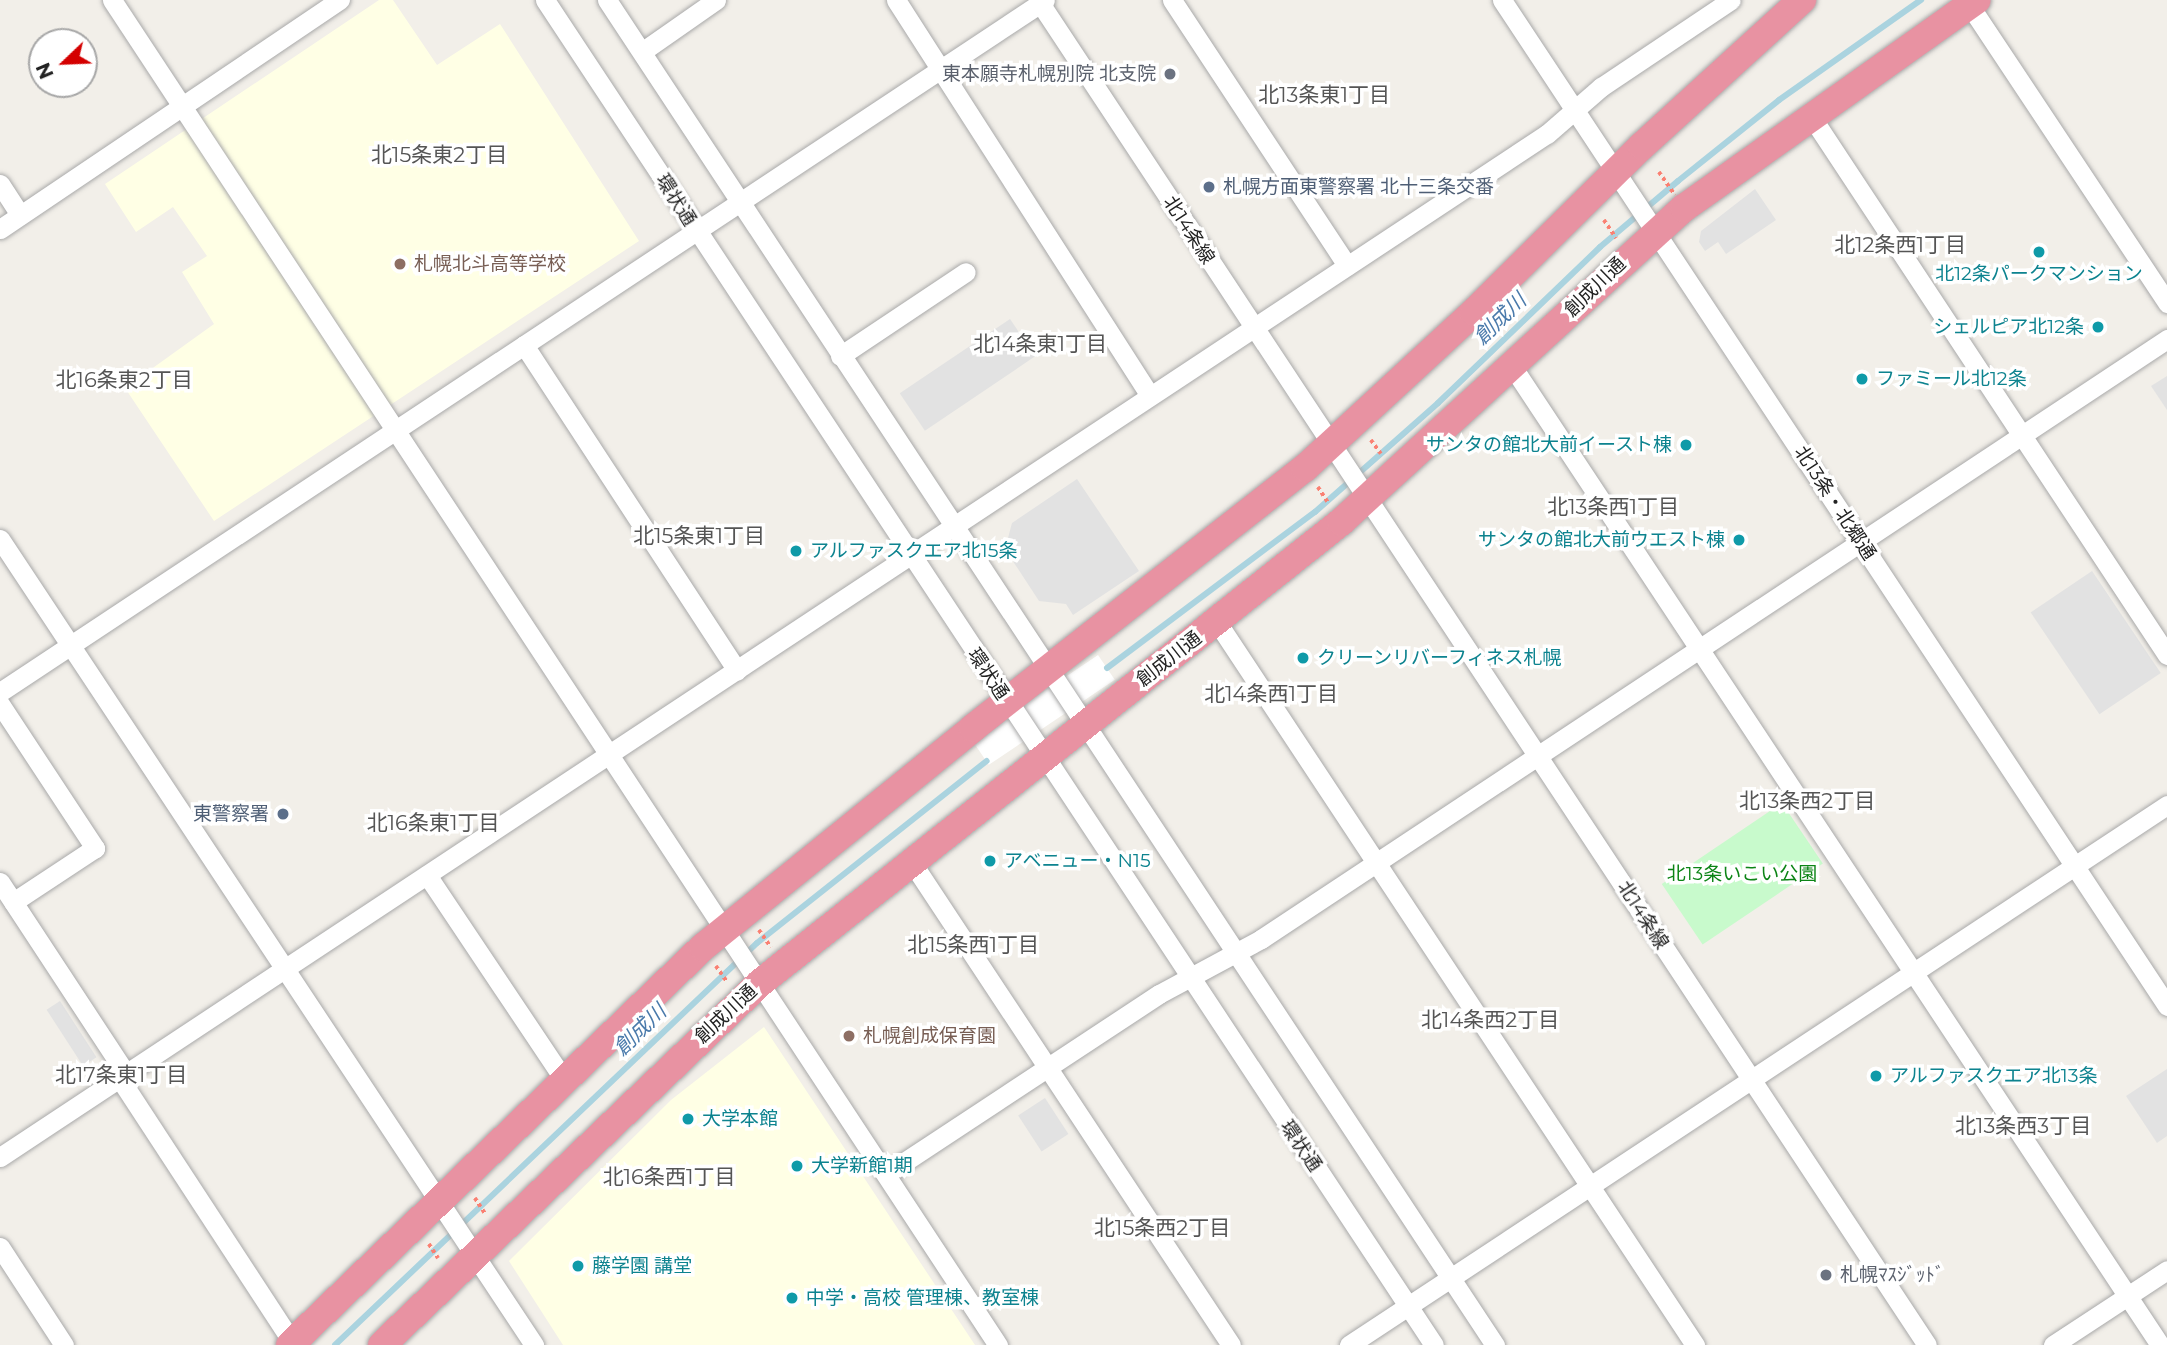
<!DOCTYPE html>
<meta charset="utf-8">
<style>
body{margin:0}
#map{position:relative;width:2167px;height:1345px;overflow:hidden;background:#f2efe9;font-family:Montserrat,"Noto Sans JP",sans-serif}
div>[style]{position:absolute}
.education>*{inset:0;background:#ffffe5}
.park>*{inset:0;background:#c8facc;transform-origin:0 0}
.parking>*{inset:0;background:#e2e2e2;transform-origin:0 0}
.pier>*{inset:0;background:#fff;transform-origin:0 0}
.stream>*{height:6px;margin:-3px;padding:0 3px;transform-origin:3px;border-radius:3px;background:#aad3df}
.path>*{height:3.5px;margin-top:-1.75px;transform-origin:0;background:repeating-linear-gradient(90deg,#fa8072 0 3.5px,transparent 0 7px)}
.roads{filter:drop-shadow(0 0 2px #a9a9a9) drop-shadow(0 0 2px #a9a9a9)}
.minor>*{height:19px;margin:-9.5px;padding:0 9.5px;transform-origin:9.5px;border-radius:9.5px;background:#fff}
.highway>*{height:28px;margin:-14px;padding:0 14px;transform-origin:14px;border-radius:14px;background:#e892a2}
.path-bridge>*{height:3.5px;margin-top:-1.75px;transform-origin:0;background:repeating-linear-gradient(90deg,#fa8072 0 3.5px,transparent 0 7px)}
.dots>*{width:19px;height:19px;translate:-50% -50%;box-sizing:border-box;border:4px solid #fff;border-radius:50%}
span{translate:-50% -50%;white-space:nowrap;text-align:center;line-height:1.15;-webkit-text-stroke:7px #fff;paint-order:stroke}
.worship-label{font-size:19px;color:#5b616d}
.right{translate:-100% -50%;text-align:right}
.left{translate:0 -50%;text-align:left}
.service-label{font-size:19px;color:#4e5e75}
.street-label{font-size:19px;color:#222}
.education-label{font-size:19px;color:#785e54}
.culture-label{font-size:19px;color:#0d838f}
.park-label{font-size:19px;color:#0c8416}
.neighbourhood-label{font-size:21px;color:#555}
.water-label{font-size:21px;color:#4a7aab;font-style:italic}
.north{position:absolute;left:28px;top:28px;width:70px;height:70px;box-sizing:border-box;background:#fff;border:2px solid #a7a7a7;border-radius:50%;rotate:247deg;font-size:19px;font-weight:700;line-height:28px;text-align:center;color:#222}
.north::after{content:'';display:block;margin:auto;width:24px;height:32px;background:#d40000;clip-path:polygon(50% 0,100% 100%,50% 72%,0 100%)}
</style>
<div id="map">
<div class="education">
<i style="clip-path:polygon(379px 0,393px 0,437px 65px,500px 24px,639px 241px,214px 521px,125px 388px,214px 324px,182px 272px,207px 256px,173px 207px,136px 232px,105px 184px)"></i>
<i style="clip-path:polygon(764px 1027px,975px 1345px,563px 1345px,509px 1261px,671px 1100px)"></i>
</div>
<div class="park">
<i style="left:1782px;top:803px;width:73px;height:145px;rotate:56deg"></i>
</div>
<div class="parking">
<i style="clip-path:polygon(1755px 189px,1776px 220px,1726px 254px,1718px 242px,1705px 251px,1699px 242px,1701px 231px)"></i>
<i style="left:1010px;top:319px;width:45px;height:133px;rotate:56deg"></i>
<i style="clip-path:polygon(2167px 376px,2167px 410px,2151px 386px)"></i>
<i style="clip-path:polygon(1077px 479px,1139px 571px,1073px 615px,1066px 604px,1039px 601px,1005px 549px,1012px 523px)"></i>
<i style="left:2092px;top:571px;width:123px;height:74px;rotate:56deg"></i>
<i style="left:60px;top:1001px;width:67px;height:16px;rotate:57deg"></i>
<i style="clip-path:polygon(2167px 1069px,2167px 1136px,2157px 1143px,2126px 1096px)"></i>
<i style="left:1045px;top:1098px;width:43px;height:32px;rotate:57deg"></i>
</div>
<div class="pier">
<i style="left:1098px;top:655px;width:30px;height:152px;rotate:56deg"></i>
</div>
<div class="stream">
<i style="left:1107px;top:668px;width:260px;rotate:-36.9deg"></i>
<i style="left:1315px;top:512px;width:164px;rotate:-41.5deg"></i>
<i style="left:1438px;top:403px;width:225px;rotate:-43.9deg"></i>
<i style="left:1600px;top:247px;width:102px;rotate:-40.2deg"></i>
<i style="left:1678px;top:181px;width:129px;rotate:-38.7deg"></i>
<i style="left:1779px;top:100px;width:174px;rotate:-35.2deg"></i>
<i style="left:335px;top:1345px;width:583px;rotate:-43.61deg"></i>
<i style="left:757px;top:943px;width:293px;rotate:-38.4deg"></i>
</div>
<div class="path">
<i style="left:1604px;top:220px;width:22px;rotate:56deg"></i>
<i style="left:1371px;top:440px;width:17px;rotate:54deg"></i>
<i style="left:1318px;top:487px;width:20px;rotate:57deg"></i>
<i style="left:759px;top:930px;width:21px;rotate:55deg"></i>
<i style="left:716px;top:966px;width:19px;rotate:55deg"></i>
<i style="left:475px;top:1198px;width:20px;rotate:57deg"></i>
<i style="left:429px;top:1244px;width:17px;rotate:57deg"></i>
</div>
<div class="roads">
<div class="minor">
<i style="left:112px;top:0;width:1611px;rotate:56.63deg"></i>
<i style="left:545px;top:0;width:1612px;rotate:56.54deg"></i>
<i style="left:607px;top:0;width:1612px;rotate:56.57deg"></i>
<i style="left:896px;top:0;width:470px;rotate:57.3deg"></i>
<i style="left:1038px;top:0;width:1612px;rotate:56.54deg"></i>
<i style="left:1172px;top:0;width:318px;rotate:56.6deg"></i>
<i style="left:1502px;top:0;width:1206px;rotate:56.53deg"></i>
<i style="left:1966px;top:0;width:364px;rotate:56.4deg"></i>
<i style="left:643px;top:51px;width:89px;rotate:-34.9deg"></i>
<i style="left:1811px;top:116px;width:646px;rotate:56.56deg"></i>
<i style="left:0;top:184px;width:37px;rotate:57deg"></i>
<i style="left:0;top:229px;width:410px;rotate:-34deg"></i>
<i style="left:524px;top:345px;width:389px;rotate:56.8deg"></i>
<i style="left:840px;top:356px;width:151px;rotate:-33.7deg"></i>
<i style="left:1512px;top:366px;width:1174px;rotate:56.5deg"></i>
<i style="left:0;top:539px;width:967px;rotate:56.47deg"></i>
<i style="left:1217px;top:622px;width:867px;rotate:56.53deg"></i>
<i style="left:0;top:692px;width:1253px;rotate:-33.51deg"></i>
<i style="left:0;top:704px;width:173px;rotate:56.6deg"></i>
<i style="left:95px;top:848px;width:98px;rotate:146.6deg"></i>
<i style="left:911px;top:861px;width:580px;rotate:56.53deg"></i>
<i style="left:427px;top:875px;width:247px;rotate:56.2deg"></i>
<i style="left:0;top:882px;width:231px;rotate:56.7deg"></i>
<i style="left:120px;top:1079px;width:316px;rotate:56.8deg"></i>
<i style="left:0;top:1157px;width:1855px;rotate:-33.48deg"></i>
<i style="left:1547px;top:134px;width:72px;rotate:-41deg"></i>
<i style="left:1601px;top:87px;width:156px;rotate:-33.8deg"></i>
<i style="left:886px;top:1174px;width:327px;rotate:-33.4deg"></i>
<i style="left:1159px;top:994px;width:116px;rotate:-28.3deg"></i>
<i style="left:1261px;top:939px;width:1087px;rotate:-33.51deg"></i>
<i style="left:0;top:1247px;width:117px;rotate:56.9deg"></i>
<i style="left:1349px;top:1345px;width:980px;rotate:-33.43deg"></i>
<i style="left:2053px;top:1345px;width:136px;rotate:-33.3deg"></i>
</div>
<div class="highway">
<i style="left:290px;top:1345px;width:574px;rotate:-43.94deg"></i>
<i style="left:703px;top:947px;width:348px;rotate:-39deg"></i>
<i style="left:973px;top:728px;width:422px;rotate:-38.1deg"></i>
<i style="left:1305px;top:468px;width:230px;rotate:-42.7deg"></i>
<i style="left:1474px;top:312px;width:236px;rotate:-44.7deg"></i>
<i style="left:1642px;top:146px;width:217px;rotate:-42.4deg"></i>
<i style="left:382px;top:1345px;width:523px;rotate:-43.76deg"></i>
<i style="left:760px;top:983px;width:742px;rotate:-38.43deg"></i>
<i style="left:1341px;top:522px;width:465px;rotate:-42.5deg"></i>
<i style="left:1684px;top:208px;width:359px;rotate:-35.4deg"></i>
</div>
</div>
<div class="path-bridge">
<i style="left:1659px;top:172px;width:28px;rotate:55deg"></i>
</div>
<div class="dots">
<i style="left:1170px;top:74px;background:#6b7280"></i>
<i style="left:1209px;top:187px;background:#5c6f8a"></i>
<i style="left:2039px;top:252px;background:#0f9aa8"></i>
<i style="left:400px;top:264px;background:#8d6e63"></i>
<i style="left:2098px;top:327px;background:#0f9aa8"></i>
<i style="left:1862px;top:379px;background:#0f9aa8"></i>
<i style="left:1686px;top:445px;background:#0f9aa8"></i>
<i style="left:1739px;top:540px;background:#0f9aa8"></i>
<i style="left:796px;top:551px;background:#0f9aa8"></i>
<i style="left:1303px;top:658px;background:#0f9aa8"></i>
<i style="left:283px;top:814px;background:#5c6f8a"></i>
<i style="left:990px;top:861px;background:#0f9aa8"></i>
<i style="left:849px;top:1036px;background:#8d6e63"></i>
<i style="left:1876px;top:1076px;background:#0f9aa8"></i>
<i style="left:688px;top:1119px;background:#0f9aa8"></i>
<i style="left:797px;top:1166px;background:#0f9aa8"></i>
<i style="left:578px;top:1266px;background:#0f9aa8"></i>
<i style="left:1826px;top:1275px;background:#6b7280"></i>
<i style="left:792px;top:1298px;background:#0f9aa8"></i>
</div>
<div class="worship-label">
<span class="right" style="left:1156px;top:74px">東本願寺札幌別院 北支院</span>
<span class="left" style="left:1840px;top:1275px">札幌ﾏｽｼﾞｯﾄﾞ</span>
</div>
<div class="service-label">
<span class="left" style="left:1223px;top:187px">札幌方面東警察署 北十三条交番</span>
<span class="right" style="left:269px;top:814px">東警察署</span>
</div>
<div class="street-label">
<span style="left:676px;top:200px;rotate:58deg">環状通</span>
<span style="left:1189px;top:230px;rotate:57deg">北14条線</span>
<span style="left:1595px;top:287px;rotate:-44deg">創成川通</span>
<span style="left:1835px;top:503px;rotate:57deg">北13条・北郷通</span>
<span style="left:1169px;top:659px;rotate:-38deg">創成川通</span>
<span style="left:988px;top:674px;rotate:56deg">環状通</span>
<span style="left:1643px;top:915px;rotate:57deg">北14条線</span>
<span style="left:726px;top:1014px;rotate:-43deg">創成川通</span>
<span style="left:1301px;top:1146px;rotate:56deg">環状通</span>
</div>
<div class="education-label">
<span class="left" style="left:414px;top:264px">札幌北斗高等学校</span>
<span class="left" style="left:863px;top:1036px">札幌創成保育園</span>
</div>
<div class="culture-label">
<span style="left:2039px;top:274px">北12条パークマンション</span>
<span class="right" style="left:2084px;top:327px">シェルピア北12条</span>
<span class="left" style="left:1876px;top:379px">ファミール北12条</span>
<span class="right" style="left:1672px;top:445px">サンタの館北大前イースト棟</span>
<span class="right" style="left:1725px;top:540px">サンタの館北大前ウエスト棟</span>
<span class="left" style="left:810px;top:551px">アルファスクエア北15条</span>
<span class="left" style="left:1317px;top:658px">クリーンリバーフィネス札幌</span>
<span class="left" style="left:1004px;top:861px">アベニュー・N15</span>
<span class="left" style="left:1890px;top:1076px">アルファスクエア北13条</span>
<span class="left" style="left:702px;top:1119px">大学本館</span>
<span class="left" style="left:811px;top:1166px">大学新館1期</span>
<span class="left" style="left:592px;top:1266px">藤学園 講堂</span>
<span class="left" style="left:806px;top:1298px">中学・高校 管理棟、教室棟</span>
</div>
<div class="park-label">
<span style="left:1742px;top:874px">北13条いこい公園</span>
</div>
<div class="neighbourhood-label">
<span style="left:1324px;top:95px">北13条東1丁目</span>
<span style="left:439px;top:155px">北15条東2丁目</span>
<span style="left:1900px;top:245px">北12条西1丁目</span>
<span style="left:1040px;top:344px">北14条東1丁目</span>
<span style="left:124px;top:380px">北16条東2丁目</span>
<span style="left:1613px;top:507px">北13条西1丁目</span>
<span style="left:699px;top:536px">北15条東1丁目</span>
<span style="left:1271px;top:694px">北14条西1丁目</span>
<span style="left:1807px;top:801px">北13条西2丁目</span>
<span style="left:433px;top:823px">北16条東1丁目</span>
<span style="left:973px;top:945px">北15条西1丁目</span>
<span style="left:1490px;top:1020px">北14条西2丁目</span>
<span style="left:121px;top:1075px">北17条東1丁目</span>
<span style="left:2023px;top:1126px">北13条西3丁目</span>
<span style="left:669px;top:1177px">北16条西1丁目</span>
<span style="left:1162px;top:1228px">北15条西2丁目</span>
</div>
<div class="water-label">
<span style="left:1500px;top:319px;rotate:-44deg">創成川</span>
<span style="left:640px;top:1030px;rotate:-44deg">創成川</span>
</div>
<div class="north">N</div>
</div>
